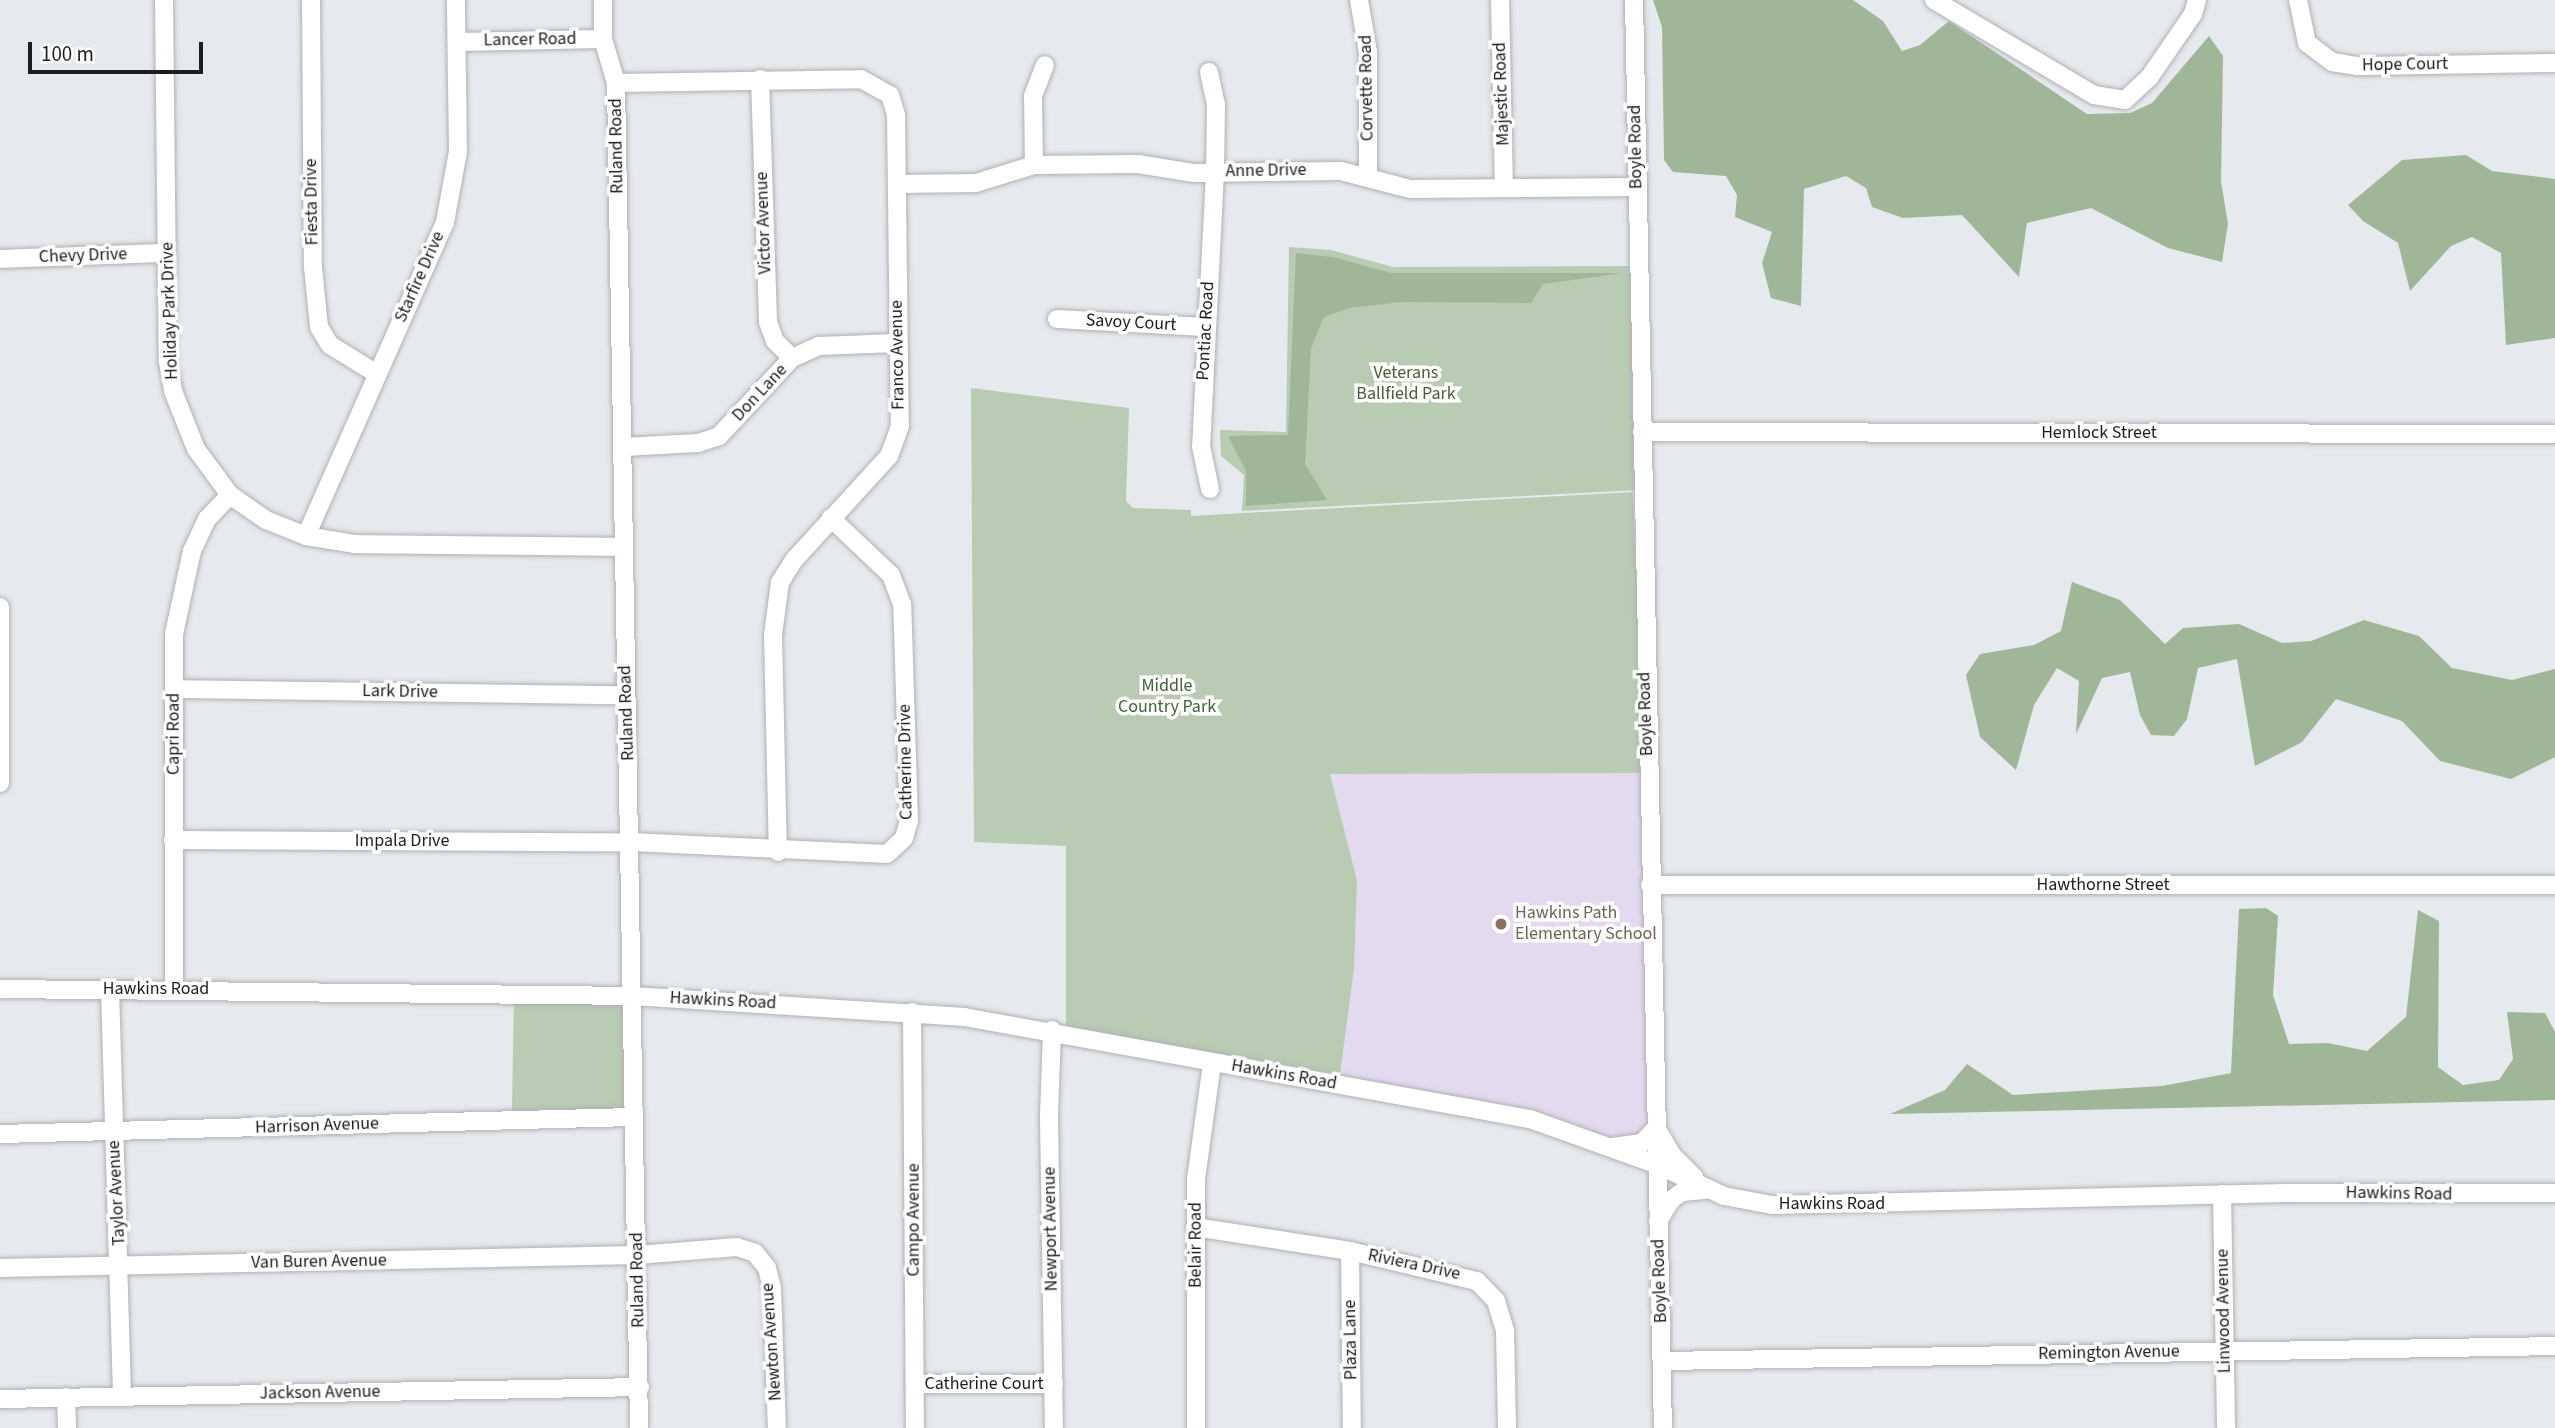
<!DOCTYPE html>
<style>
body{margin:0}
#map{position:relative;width:2555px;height:1428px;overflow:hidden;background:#e6e9ed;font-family:"Source Sans 3",sans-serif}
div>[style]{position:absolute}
.education>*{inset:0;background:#e4daef}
.green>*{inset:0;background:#b9cbb2;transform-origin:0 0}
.forest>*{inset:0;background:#a0b698}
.roads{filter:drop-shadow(0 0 2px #aeb1b5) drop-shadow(0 0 2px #aeb1b5)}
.minor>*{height:18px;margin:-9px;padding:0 9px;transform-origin:9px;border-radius:9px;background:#fff}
.dots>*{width:19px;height:19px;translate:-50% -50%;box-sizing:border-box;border:4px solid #fff;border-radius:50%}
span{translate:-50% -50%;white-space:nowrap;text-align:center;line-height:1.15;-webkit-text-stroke:7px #fff;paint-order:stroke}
.street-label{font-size:18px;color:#1c1d1f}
.park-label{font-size:18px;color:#426235}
.education-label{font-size:18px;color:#785e54}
.left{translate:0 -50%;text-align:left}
.scale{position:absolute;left:28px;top:42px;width:175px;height:32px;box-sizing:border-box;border:4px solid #1c1d1f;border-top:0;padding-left:9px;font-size:21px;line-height:24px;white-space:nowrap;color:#1c1d1f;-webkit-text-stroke:5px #fff;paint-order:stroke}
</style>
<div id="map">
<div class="education">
<i style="clip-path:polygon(1644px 773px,1652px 1156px,1339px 1078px,1354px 969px,1357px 880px,1330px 774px)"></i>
</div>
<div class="green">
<i style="clip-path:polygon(1289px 247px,1331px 250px,1393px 267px,1632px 266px,1639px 490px,1242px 511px,1244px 475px,1221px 456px,1220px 430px,1286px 432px)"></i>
<i style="clip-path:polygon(971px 388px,1129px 408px,1126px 501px,1133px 508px,1191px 510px,1191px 516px,1633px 492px,1644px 773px,1330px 774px,1357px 880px,1354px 969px,1340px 1074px,1066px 1028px,1066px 846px,974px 842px)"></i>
<i style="left:514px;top:993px;width:119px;height:127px;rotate:1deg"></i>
</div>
<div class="forest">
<i style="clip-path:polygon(1653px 0,1853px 0,1883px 21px,1902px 51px,1920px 45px,1949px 21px,2087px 114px,2130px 113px,2152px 103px,2209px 36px,2223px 56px,2221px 181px,2228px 224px,2222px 262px,2168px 248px,2091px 208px,2027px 223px,2019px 277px,1962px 215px,1903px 218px,1872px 207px,1866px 188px,1846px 176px,1804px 189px,1801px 306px,1771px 298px,1762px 263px,1772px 232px,1735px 217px,1737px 195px,1726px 176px,1673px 172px,1664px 160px,1662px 27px)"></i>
<i style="clip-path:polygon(2466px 155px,2492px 171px,2555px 179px,2555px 338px,2506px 345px,2501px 253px,2472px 237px,2451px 246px,2410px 291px,2398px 243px,2363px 221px,2348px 205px,2402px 160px)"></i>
<i style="clip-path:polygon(1296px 253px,1333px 257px,1391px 273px,1623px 273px,1543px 284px,1531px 303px,1402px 302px,1349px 308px,1324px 317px,1311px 348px,1305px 464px,1327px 500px,1246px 506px,1246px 471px,1228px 436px,1288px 435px)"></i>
<i style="clip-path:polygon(2072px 582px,2120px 600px,2165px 644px,2183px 628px,2239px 624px,2282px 643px,2311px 641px,2364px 620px,2419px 636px,2452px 668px,2512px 680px,2555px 669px,2555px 757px,2511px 779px,2440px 761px,2402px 721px,2336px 699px,2302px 742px,2255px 766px,2237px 659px,2198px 668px,2187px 719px,2174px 736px,2151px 735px,2140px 715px,2130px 672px,2102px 678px,2076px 734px,2079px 681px,2057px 668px,2034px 705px,2016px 770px,1980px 737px,1966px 675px,1980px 654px,2034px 645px,2061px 631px)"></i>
<i style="clip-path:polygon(2266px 908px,2278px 916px,2273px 995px,2289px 1044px,2328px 1043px,2367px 1051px,2406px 1017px,2418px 910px,2439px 921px,2438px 1067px,2463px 1085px,2499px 1080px,2513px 1059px,2507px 1012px,2545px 1013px,2555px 1032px,2555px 1100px,1890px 1114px,1945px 1090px,1967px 1064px,2013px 1095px,2162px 1086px,2231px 1073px,2239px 909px)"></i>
</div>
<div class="roads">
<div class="minor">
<i style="left:164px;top:0;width:362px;rotate:89.4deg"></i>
<i style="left:168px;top:362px;width:29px;rotate:80deg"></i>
<i style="left:173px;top:391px;width:62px;rotate:68.4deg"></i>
<i style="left:196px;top:449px;width:57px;rotate:53.5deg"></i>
<i style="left:230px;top:495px;width:44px;rotate:34.8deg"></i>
<i style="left:266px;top:520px;width:43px;rotate:21.8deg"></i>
<i style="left:306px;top:536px;width:50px;rotate:9.3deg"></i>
<i style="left:355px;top:544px;width:269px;rotate:0.6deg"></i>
<i style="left:311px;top:0;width:267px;rotate:89.6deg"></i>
<i style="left:313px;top:267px;width:60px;rotate:84.3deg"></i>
<i style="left:319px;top:327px;width:21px;rotate:59deg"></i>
<i style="left:330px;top:345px;width:55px;rotate:31.7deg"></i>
<i style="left:603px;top:0;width:39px;rotate:90deg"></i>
<i style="left:603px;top:39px;width:46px;rotate:73.5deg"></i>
<i style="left:616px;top:83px;width:1345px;rotate:89.02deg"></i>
<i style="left:1359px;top:0;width:53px;rotate:80.2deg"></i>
<i style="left:1368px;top:52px;width:126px;rotate:90deg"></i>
<i style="left:1500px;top:0;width:187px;rotate:88.8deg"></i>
<i style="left:1634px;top:0;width:1428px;rotate:88.84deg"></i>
<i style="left:1934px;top:0;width:186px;rotate:30.7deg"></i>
<i style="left:2094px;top:95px;width:31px;rotate:9deg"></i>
<i style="left:2125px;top:100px;width:33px;rotate:-43deg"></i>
<i style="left:2149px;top:78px;width:78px;rotate:-55.5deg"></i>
<i style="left:2193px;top:14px;width:15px;rotate:-74deg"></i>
<i style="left:2298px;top:0;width:44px;rotate:78.2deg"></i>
<i style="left:2307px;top:43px;width:31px;rotate:37deg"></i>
<i style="left:2332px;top:62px;width:26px;rotate:9deg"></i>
<i style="left:2358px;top:66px;width:197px;rotate:-0.9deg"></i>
<i style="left:457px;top:42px;width:146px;rotate:-1.2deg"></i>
<i style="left:1209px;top:72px;width:33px;rotate:78deg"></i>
<i style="left:1216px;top:104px;width:68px;rotate:90.8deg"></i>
<i style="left:1215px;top:172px;width:274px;rotate:92.9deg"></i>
<i style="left:1201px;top:446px;width:44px;rotate:78.2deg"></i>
<i style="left:760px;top:79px;width:243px;rotate:88.1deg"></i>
<i style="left:768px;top:322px;width:20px;rotate:70deg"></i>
<i style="left:775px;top:341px;width:24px;rotate:45deg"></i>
<i style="left:616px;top:83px;width:245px;rotate:-0.9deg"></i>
<i style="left:861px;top:79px;width:33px;rotate:29deg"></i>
<i style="left:890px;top:95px;width:21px;rotate:73deg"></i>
<i style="left:896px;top:115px;width:311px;rotate:89.3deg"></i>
<i style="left:900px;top:426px;width:32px;rotate:110deg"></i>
<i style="left:889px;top:456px;width:141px;rotate:132.4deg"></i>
<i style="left:794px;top:560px;width:26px;rotate:122deg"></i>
<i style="left:780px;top:582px;width:53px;rotate:97.5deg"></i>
<i style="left:773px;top:635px;width:217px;rotate:88.7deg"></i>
<i style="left:1034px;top:165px;width:69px;rotate:-90.8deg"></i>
<i style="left:1033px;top:96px;width:33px;rotate:-69deg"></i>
<i style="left:897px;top:184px;width:79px;rotate:-0.7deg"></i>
<i style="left:976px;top:183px;width:61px;rotate:-17.2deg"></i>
<i style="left:1034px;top:165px;width:104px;rotate:-0.6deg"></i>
<i style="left:1138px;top:164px;width:57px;rotate:9.1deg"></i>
<i style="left:1194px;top:173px;width:147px;rotate:-0.8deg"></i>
<i style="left:1341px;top:171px;width:71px;rotate:14.6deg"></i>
<i style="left:1410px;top:189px;width:227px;rotate:-0.5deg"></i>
<i style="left:0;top:259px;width:166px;rotate:-2.1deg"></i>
<i style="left:1057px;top:319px;width:148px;rotate:3.1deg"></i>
<i style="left:1642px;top:432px;width:913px;rotate:0.13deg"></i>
<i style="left:624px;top:447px;width:74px;rotate:-3.1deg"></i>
<i style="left:698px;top:443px;width:22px;rotate:-18deg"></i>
<i style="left:719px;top:436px;width:107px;rotate:-46.9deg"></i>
<i style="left:792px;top:358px;width:30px;rotate:-24deg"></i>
<i style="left:819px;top:346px;width:78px;rotate:-2.2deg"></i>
<i style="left:306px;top:536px;width:343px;rotate:-66.1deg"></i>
<i style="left:445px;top:222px;width:71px;rotate:-79.5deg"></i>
<i style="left:458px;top:152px;width:152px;rotate:-90.8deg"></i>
<i style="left:0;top:607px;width:176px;rotate:90deg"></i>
<i style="left:174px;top:689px;width:452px;rotate:0.8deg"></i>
<i style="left:173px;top:840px;width:458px;rotate:0.3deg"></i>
<i style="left:631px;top:842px;width:256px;rotate:2.7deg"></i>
<i style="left:887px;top:854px;width:23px;rotate:-43deg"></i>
<i style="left:904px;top:838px;width:18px;rotate:-74deg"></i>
<i style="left:909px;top:821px;width:217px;rotate:-91.8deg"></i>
<i style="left:902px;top:604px;width:31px;rotate:-111deg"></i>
<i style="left:891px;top:575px;width:83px;rotate:-136.5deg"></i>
<i style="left:1650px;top:885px;width:905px"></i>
<i style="left:0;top:989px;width:633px;rotate:0.63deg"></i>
<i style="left:633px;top:996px;width:332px;rotate:3.6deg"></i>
<i style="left:964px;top:1017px;width:575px;rotate:10.22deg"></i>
<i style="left:1530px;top:1119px;width:134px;rotate:19.7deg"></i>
<i style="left:1656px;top:1164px;width:75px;rotate:25.2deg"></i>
<i style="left:1724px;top:1196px;width:49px;rotate:10.6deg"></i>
<i style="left:1772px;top:1205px;width:514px;rotate:-1.34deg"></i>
<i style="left:2286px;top:1193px;width:269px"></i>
<i style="left:110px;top:989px;width:408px;rotate:88.3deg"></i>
<i style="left:174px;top:989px;width:355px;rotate:-90deg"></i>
<i style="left:174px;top:634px;width:85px;rotate:-77.8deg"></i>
<i style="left:192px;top:551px;width:35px;rotate:-65deg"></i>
<i style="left:207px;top:519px;width:33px;rotate:-46deg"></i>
<i style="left:912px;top:1012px;width:416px;rotate:89.6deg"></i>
<i style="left:1052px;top:1030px;width:86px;rotate:92deg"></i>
<i style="left:1049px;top:1116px;width:312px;rotate:89.1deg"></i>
<i style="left:0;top:1134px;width:634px;rotate:-1.54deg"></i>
<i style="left:1613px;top:1147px;width:29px;rotate:-8deg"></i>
<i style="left:1642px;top:1143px;width:21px;rotate:-47deg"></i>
<i style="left:1656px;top:1128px;width:33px;rotate:59deg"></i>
<i style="left:1673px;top:1156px;width:30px;rotate:45deg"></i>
<i style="left:2222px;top:1194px;width:234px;rotate:89deg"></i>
<i style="left:1658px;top:1221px;width:25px;rotate:-58deg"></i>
<i style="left:1671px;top:1200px;width:14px;rotate:-36deg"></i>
<i style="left:1682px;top:1192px;width:24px;rotate:-5deg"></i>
<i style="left:1195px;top:1227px;width:157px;rotate:8.8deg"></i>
<i style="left:1350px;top:1251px;width:130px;rotate:13.3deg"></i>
<i style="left:1477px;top:1281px;width:28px;rotate:46deg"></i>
<i style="left:1496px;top:1301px;width:31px;rotate:73deg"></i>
<i style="left:1505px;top:1331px;width:97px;rotate:88.8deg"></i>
<i style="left:1350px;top:1251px;width:177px;rotate:89.4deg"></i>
<i style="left:0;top:1268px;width:638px;rotate:-1.17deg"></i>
<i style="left:638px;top:1255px;width:99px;rotate:-4.6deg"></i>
<i style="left:737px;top:1247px;width:19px;rotate:18deg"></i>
<i style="left:755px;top:1253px;width:19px;rotate:51deg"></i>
<i style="left:767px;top:1268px;width:21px;rotate:76deg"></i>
<i style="left:772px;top:1288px;width:140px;rotate:88deg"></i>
<i style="left:1664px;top:1361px;width:891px;rotate:-0.96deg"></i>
<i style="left:915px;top:1384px;width:139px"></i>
<i style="left:66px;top:1397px;width:31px;rotate:88deg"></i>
<i style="left:0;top:1399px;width:640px;rotate:-1.07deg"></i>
<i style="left:1196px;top:1428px;width:249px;rotate:-90deg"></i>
<i style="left:1196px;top:1179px;width:117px;rotate:-82.1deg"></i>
</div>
</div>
<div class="dots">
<i style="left:1501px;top:924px;background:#8d6e63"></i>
</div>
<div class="street-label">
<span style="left:530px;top:40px;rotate:-1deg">Lancer Road</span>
<span style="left:2405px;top:65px;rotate:-1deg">Hope Court</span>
<span style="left:1367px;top:88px;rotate:-91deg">Corvette Road</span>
<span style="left:1502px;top:94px;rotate:-92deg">Majestic Road</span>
<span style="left:617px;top:146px;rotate:-91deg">Ruland Road</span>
<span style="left:1636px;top:147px;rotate:-91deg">Boyle Road</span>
<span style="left:1266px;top:171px;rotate:-1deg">Anne Drive</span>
<span style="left:312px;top:202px;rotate:-91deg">Fiesta Drive</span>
<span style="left:764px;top:223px;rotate:-92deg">Victor Avenue</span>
<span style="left:83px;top:256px;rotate:-2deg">Chevy Drive</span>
<span style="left:420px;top:277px;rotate:-66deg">Starfire Drive</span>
<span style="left:170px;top:311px;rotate:-92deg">Holiday Park Drive</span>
<span style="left:1131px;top:323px;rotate:3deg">Savoy Court</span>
<span style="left:1206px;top:331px;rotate:-87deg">Pontiac Road</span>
<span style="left:898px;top:355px;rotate:-91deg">Franco Avenue</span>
<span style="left:760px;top:393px;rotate:-47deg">Don Lane</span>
<span style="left:2099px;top:433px">Hemlock Street</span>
<span style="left:400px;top:692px;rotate:1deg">Lark Drive</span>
<span style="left:627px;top:713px;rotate:-92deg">Ruland Road</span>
<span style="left:1646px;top:714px;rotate:-92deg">Boyle Road</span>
<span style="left:174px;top:734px;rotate:-90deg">Capri Road</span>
<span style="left:906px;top:762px;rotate:-91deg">Catherine Drive</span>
<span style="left:402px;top:841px">Impala Drive</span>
<span style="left:2103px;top:885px">Hawthorne Street</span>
<span style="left:156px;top:989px">Hawkins Road</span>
<span style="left:723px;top:1001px;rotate:3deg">Hawkins Road</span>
<span style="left:1284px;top:1075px;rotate:10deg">Hawkins Road</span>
<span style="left:317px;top:1126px;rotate:-2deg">Harrison Avenue</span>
<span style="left:117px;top:1193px;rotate:-93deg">Taylor Avenue</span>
<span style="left:2399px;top:1194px;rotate:1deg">Hawkins Road</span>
<span style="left:1832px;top:1204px">Hawkins Road</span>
<span style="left:914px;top:1220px;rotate:-90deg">Campo Avenue</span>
<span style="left:1051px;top:1229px;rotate:-91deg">Newport Avenue</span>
<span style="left:1196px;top:1245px;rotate:-90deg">Belair Road</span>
<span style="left:319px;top:1262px;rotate:-1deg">Van Buren Avenue</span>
<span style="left:1414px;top:1265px;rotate:12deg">Riviera Drive</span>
<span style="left:638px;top:1280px;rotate:-91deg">Ruland Road</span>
<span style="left:1660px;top:1281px;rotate:-92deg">Boyle Road</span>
<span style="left:2224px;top:1311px;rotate:-91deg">Linwood Avenue</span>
<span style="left:1351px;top:1340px;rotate:-91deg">Plaza Lane</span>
<span style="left:772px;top:1342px;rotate:-94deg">Newton Avenue</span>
<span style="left:2109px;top:1353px;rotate:-1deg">Remington Avenue</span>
<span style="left:984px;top:1384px">Catherine Court</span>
<span style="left:320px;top:1393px;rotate:-1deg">Jackson Avenue</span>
</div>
<div class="park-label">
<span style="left:1406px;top:384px">Veterans<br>Ballfield Park</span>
<span style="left:1167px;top:697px">Middle<br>Country Park</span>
</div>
<div class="education-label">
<span class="left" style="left:1515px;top:924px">Hawkins Path<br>Elementary School</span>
</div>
<div class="scale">100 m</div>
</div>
